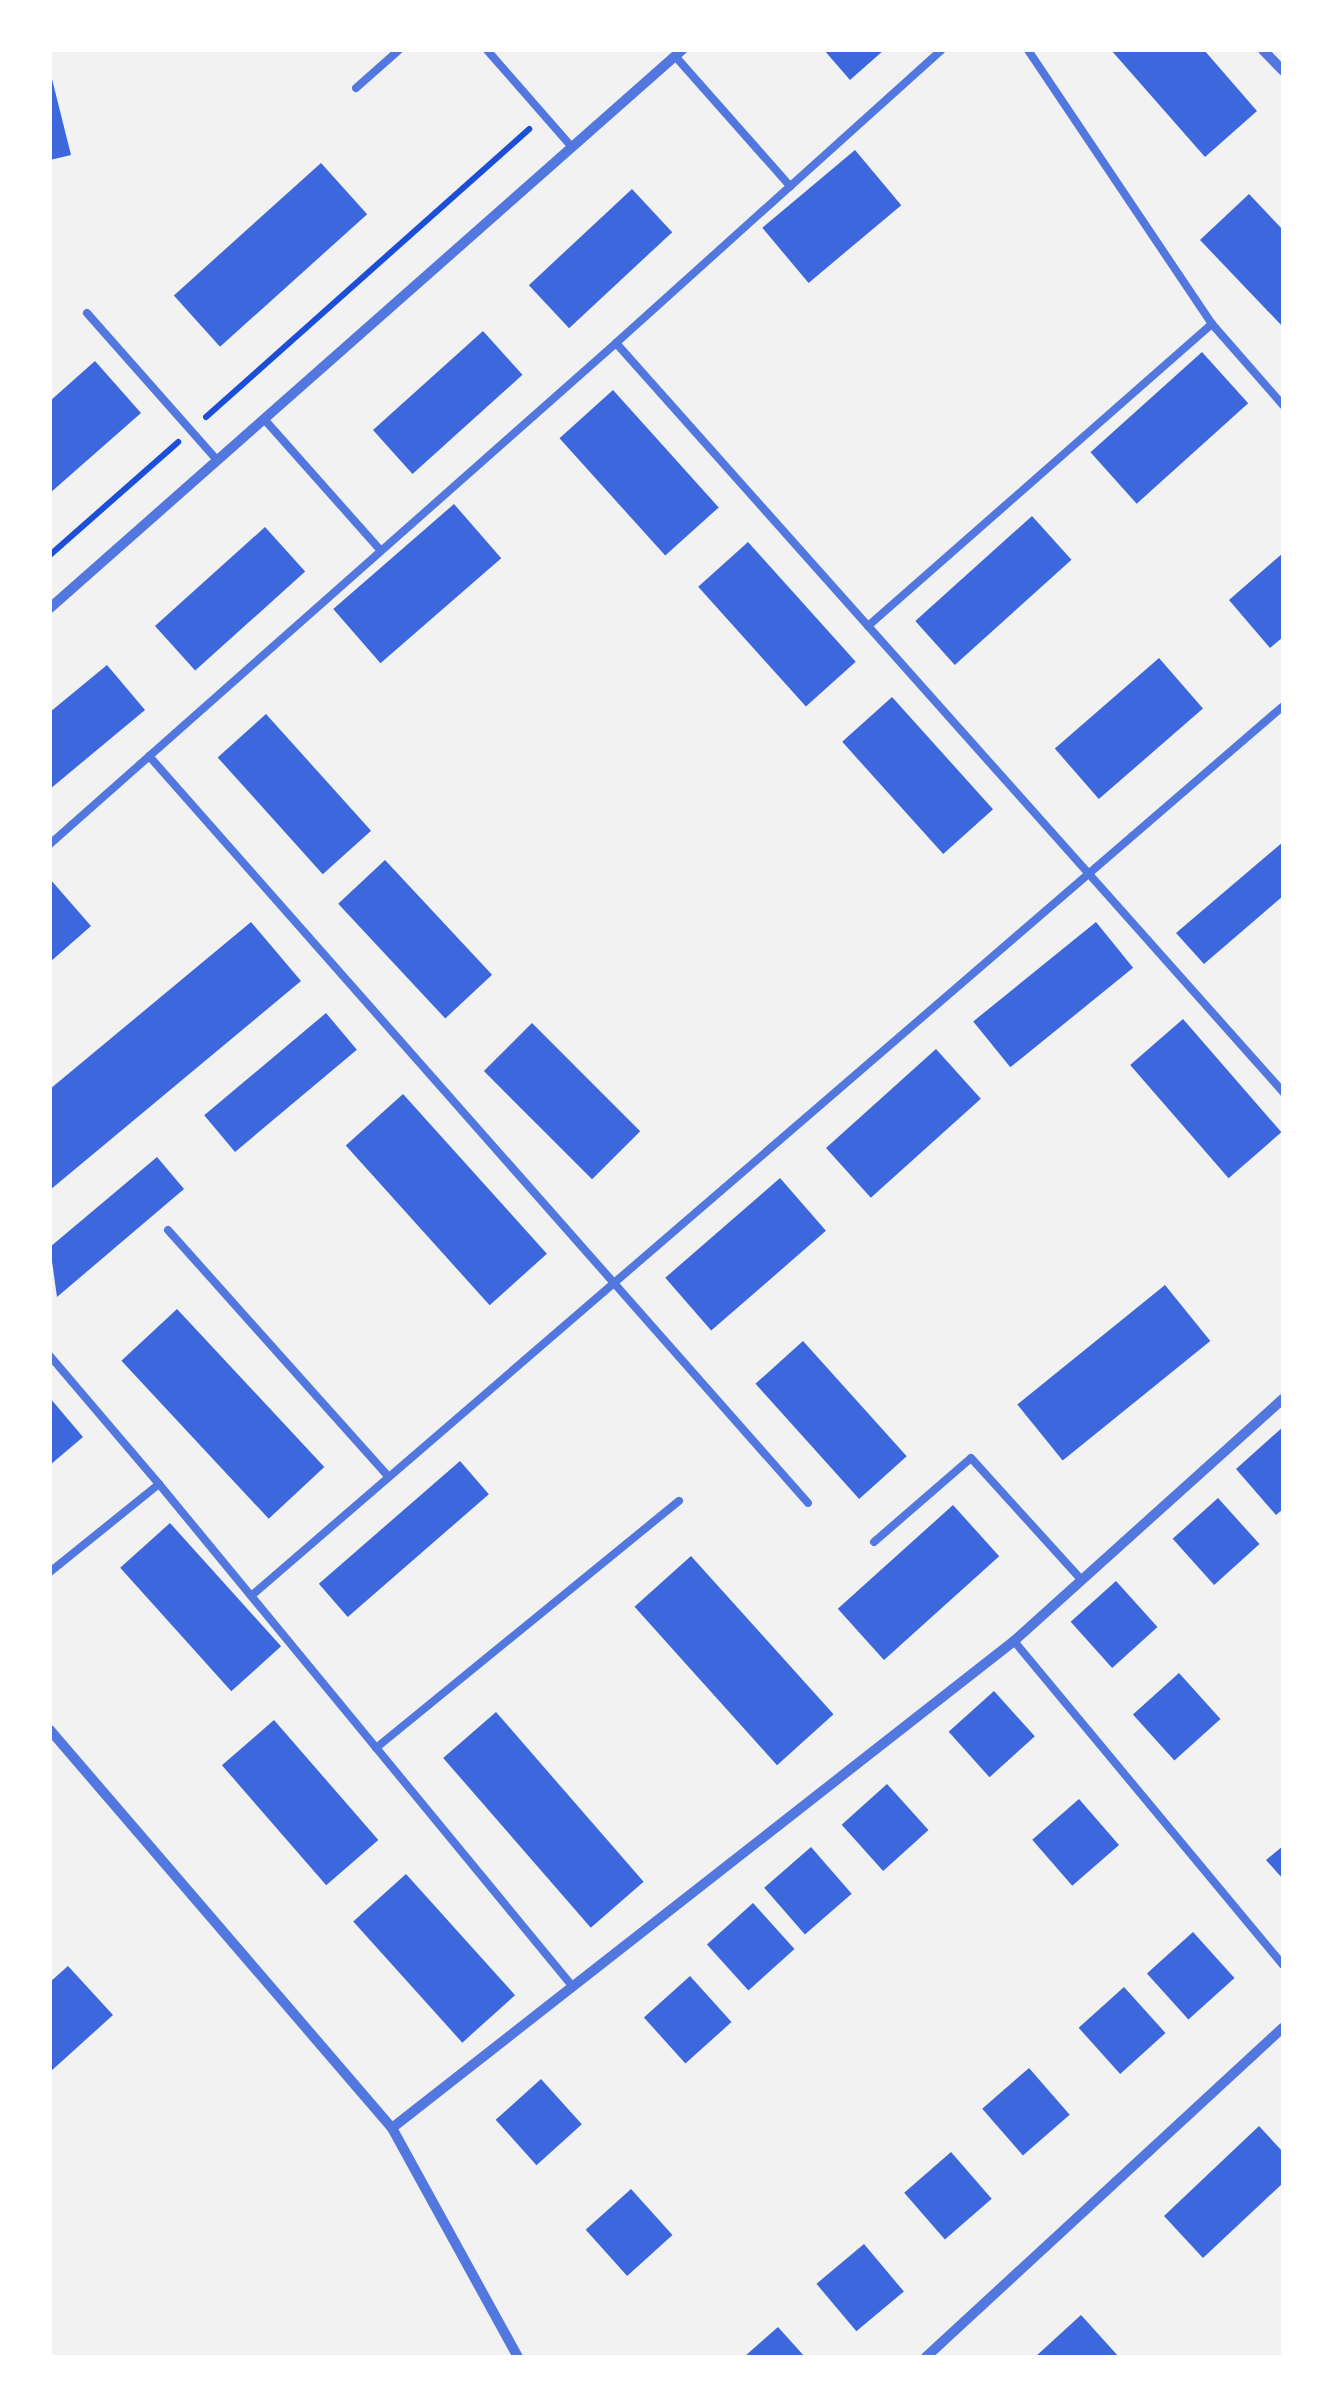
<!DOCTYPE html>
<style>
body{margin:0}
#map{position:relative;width:1333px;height:2407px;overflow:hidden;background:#f2f2f2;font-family:"Roboto Serif",serif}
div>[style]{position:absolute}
.building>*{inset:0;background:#3d67dc;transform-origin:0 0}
.path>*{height:6px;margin:-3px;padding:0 3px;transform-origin:3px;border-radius:3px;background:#1d4ed8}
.service>*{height:8px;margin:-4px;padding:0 4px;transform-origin:4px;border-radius:4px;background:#5277de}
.minor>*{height:10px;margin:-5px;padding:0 5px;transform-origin:5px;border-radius:5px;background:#5277de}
span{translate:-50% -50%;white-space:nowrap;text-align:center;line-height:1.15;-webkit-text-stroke:10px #fff;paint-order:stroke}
.frame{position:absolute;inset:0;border:52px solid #fff;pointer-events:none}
</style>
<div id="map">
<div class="building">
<i style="clip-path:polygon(824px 50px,884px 50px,850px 80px)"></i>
<i style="clip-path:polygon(1111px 50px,1204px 50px,1257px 111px,1205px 157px)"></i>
<i style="clip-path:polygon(51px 75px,71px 155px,50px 160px,50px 76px)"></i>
<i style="left:855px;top:150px;width:72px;height:121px;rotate:50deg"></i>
<i style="left:321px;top:163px;width:69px;height:198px;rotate:48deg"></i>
<i style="left:632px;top:189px;width:59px;height:141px;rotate:47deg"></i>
<i style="clip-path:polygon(1249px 194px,1283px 230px,1283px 327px,1200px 240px)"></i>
<i style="left:483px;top:331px;width:59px;height:148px;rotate:48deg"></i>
<i style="left:1202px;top:352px;width:69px;height:150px;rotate:48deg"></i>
<i style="clip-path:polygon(95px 361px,141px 413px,50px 493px,50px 401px)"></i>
<i style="left:613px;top:390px;width:158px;height:72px;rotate:48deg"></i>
<i style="left:454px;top:504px;width:72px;height:160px;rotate:49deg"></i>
<i style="left:1032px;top:516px;width:59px;height:157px;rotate:48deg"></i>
<i style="left:265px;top:527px;width:60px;height:148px;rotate:48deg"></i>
<i style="left:748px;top:542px;width:161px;height:67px;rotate:48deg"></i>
<i style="clip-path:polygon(1283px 553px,1283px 637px,1270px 648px,1229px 600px)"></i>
<i style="left:1159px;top:658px;width:67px;height:138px;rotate:49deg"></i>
<i style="clip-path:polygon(107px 665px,145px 710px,50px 789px,50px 712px)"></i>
<i style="left:892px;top:697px;width:151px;height:67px;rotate:48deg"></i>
<i style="left:266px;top:714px;width:157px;height:65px;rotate:48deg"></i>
<i style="clip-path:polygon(1283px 842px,1283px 896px,1204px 964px,1176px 933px)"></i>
<i style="left:385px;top:860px;width:157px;height:64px;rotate:47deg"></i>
<i style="clip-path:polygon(50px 879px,91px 926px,50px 962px)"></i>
<i style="clip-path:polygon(251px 922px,301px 981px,50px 1190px,50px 1089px)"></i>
<i style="left:1096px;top:922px;width:59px;height:158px;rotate:51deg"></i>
<i style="left:326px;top:1013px;width:48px;height:159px;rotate:50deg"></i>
<i style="left:1183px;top:1019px;width:150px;height:70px;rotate:49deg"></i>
<i style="left:532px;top:1023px;width:153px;height:68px;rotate:45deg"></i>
<i style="left:936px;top:1049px;width:67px;height:148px;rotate:48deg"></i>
<i style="left:403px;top:1094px;width:215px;height:77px;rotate:48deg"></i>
<i style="clip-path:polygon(157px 1157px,184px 1189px,57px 1297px,50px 1247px)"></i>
<i style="left:780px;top:1178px;width:70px;height:152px;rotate:49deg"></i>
<i style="left:1165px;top:1285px;width:72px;height:190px;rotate:51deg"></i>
<i style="left:177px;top:1309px;width:216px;height:76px;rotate:47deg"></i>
<i style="left:803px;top:1341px;width:155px;height:64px;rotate:48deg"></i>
<i style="clip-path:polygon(50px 1398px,83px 1437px,50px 1465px)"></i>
<i style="clip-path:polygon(1283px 1427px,1283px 1509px,1276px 1515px,1236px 1469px)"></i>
<i style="left:460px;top:1461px;width:44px;height:187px;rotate:49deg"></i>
<i style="left:1218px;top:1498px;width:62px;height:61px;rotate:48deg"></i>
<i style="left:953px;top:1505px;width:69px;height:155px;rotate:48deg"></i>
<i style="left:170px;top:1523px;width:166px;height:67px;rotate:48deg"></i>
<i style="left:691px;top:1556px;width:213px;height:76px;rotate:48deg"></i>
<i style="left:1116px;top:1581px;width:62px;height:61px;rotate:48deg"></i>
<i style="left:1179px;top:1673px;width:62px;height:62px;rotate:48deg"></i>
<i style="left:994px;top:1691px;width:61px;height:61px;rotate:48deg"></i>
<i style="left:496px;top:1712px;width:225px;height:70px;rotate:49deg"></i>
<i style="left:274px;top:1720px;width:159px;height:69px;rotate:49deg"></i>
<i style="left:887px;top:1784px;width:62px;height:61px;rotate:48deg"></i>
<i style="left:1079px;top:1799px;width:61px;height:62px;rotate:49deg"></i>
<i style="clip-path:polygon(1283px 1846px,1283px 1879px,1266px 1860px)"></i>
<i style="left:811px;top:1847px;width:62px;height:62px;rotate:49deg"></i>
<i style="left:406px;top:1874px;width:163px;height:71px;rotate:48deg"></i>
<i style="left:753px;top:1903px;width:62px;height:62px;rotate:48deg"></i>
<i style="left:1193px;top:1932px;width:62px;height:62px;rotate:48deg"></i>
<i style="clip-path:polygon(68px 1966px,113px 2015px,50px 2072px,50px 1982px)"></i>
<i style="left:690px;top:1976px;width:62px;height:62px;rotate:48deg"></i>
<i style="left:1124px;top:1987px;width:62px;height:61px;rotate:48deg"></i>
<i style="left:1029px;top:2068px;width:62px;height:62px;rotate:49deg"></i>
<i style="left:541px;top:2079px;width:61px;height:61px;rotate:48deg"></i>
<i style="clip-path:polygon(1259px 2126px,1283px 2152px,1283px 2183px,1203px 2258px,1164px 2216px)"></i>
<i style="left:951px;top:2152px;width:62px;height:62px;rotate:49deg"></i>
<i style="left:631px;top:2189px;width:62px;height:61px;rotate:48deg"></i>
<i style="left:864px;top:2244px;width:62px;height:62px;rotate:50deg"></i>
<i style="clip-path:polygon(1081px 2315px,1119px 2357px,1035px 2357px)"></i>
<i style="clip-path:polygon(778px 2327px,805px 2357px,744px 2357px)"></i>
</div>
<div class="path">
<i style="left:206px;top:417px;width:433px;rotate:-41.7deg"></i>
<i style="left:50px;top:555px;width:171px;rotate:-41.4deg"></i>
</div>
<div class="service">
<i style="left:487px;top:50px;width:129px;rotate:48.8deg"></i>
<i style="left:675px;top:56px;width:174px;rotate:48.5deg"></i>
<i style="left:356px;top:88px;width:57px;rotate:-41.5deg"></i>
<i style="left:87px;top:313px;width:196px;rotate:48.5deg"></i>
<i style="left:1212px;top:324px;width:108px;rotate:48.8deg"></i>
<i style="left:616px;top:343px;width:438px;rotate:-42deg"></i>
<i style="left:264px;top:419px;width:176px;rotate:48.4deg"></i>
<i style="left:868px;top:626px;width:458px;rotate:-41.3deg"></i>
<i style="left:1212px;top:324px;width:330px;rotate:-123.9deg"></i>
<i style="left:149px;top:756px;width:996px;rotate:48.58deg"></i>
<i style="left:50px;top:844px;width:756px;rotate:-41.51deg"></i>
<i style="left:616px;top:343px;width:1003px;rotate:48.31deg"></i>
<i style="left:168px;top:1230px;width:331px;rotate:48.2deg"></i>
<i style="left:50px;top:1356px;width:168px;rotate:49.6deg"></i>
<i style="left:159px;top:1484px;width:140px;rotate:141.1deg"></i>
<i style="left:159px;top:1484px;width:651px;rotate:50.54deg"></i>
<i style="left:874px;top:1542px;width:128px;rotate:-40.9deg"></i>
<i style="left:971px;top:1458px;width:161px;rotate:47.8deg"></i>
<i style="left:251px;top:1596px;width:1363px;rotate:-40.77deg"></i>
<i style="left:1014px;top:1641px;width:421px;rotate:50.3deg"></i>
<i style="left:376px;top:1748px;width:391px;rotate:-39.2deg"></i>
</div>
<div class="minor">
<i style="left:1263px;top:50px;width:29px;rotate:46deg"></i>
<i style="left:50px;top:608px;width:843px;rotate:-41.44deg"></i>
<i style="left:50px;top:1730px;width:525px;rotate:49.33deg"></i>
<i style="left:392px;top:2128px;width:261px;rotate:61.2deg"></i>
<i style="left:392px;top:2128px;width:790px;rotate:-38.06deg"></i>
<i style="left:1014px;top:1641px;width:362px;rotate:-42deg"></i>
<i style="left:926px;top:2357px;width:485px;rotate:-42.7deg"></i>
</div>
<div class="frame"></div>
</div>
